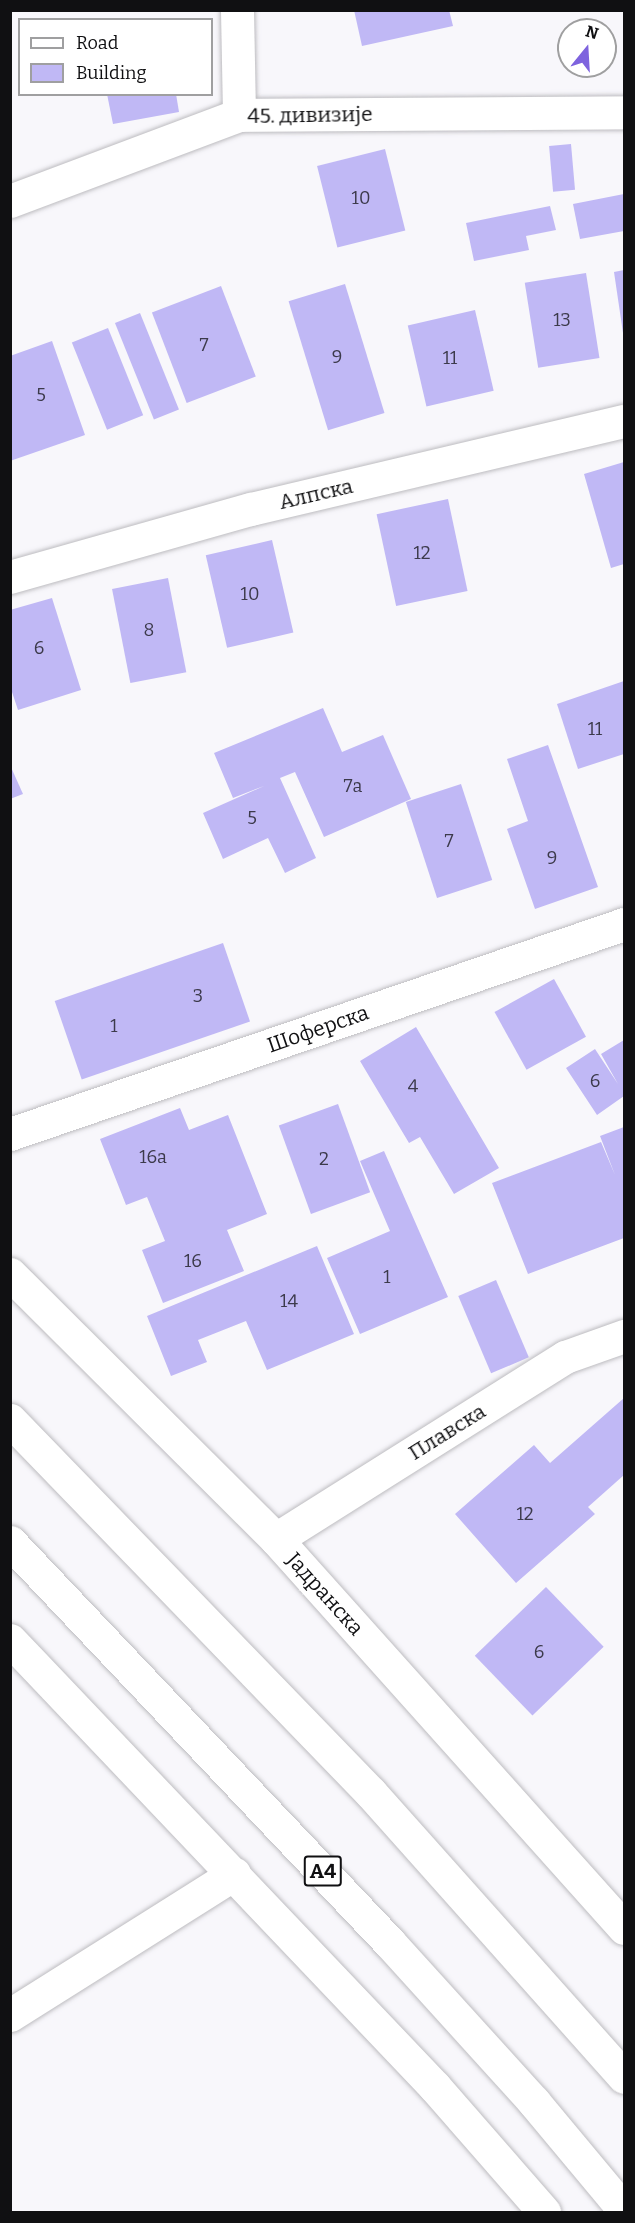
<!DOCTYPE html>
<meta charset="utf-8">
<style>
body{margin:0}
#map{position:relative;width:635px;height:2223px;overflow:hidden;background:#f8f7fb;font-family:Bitter,serif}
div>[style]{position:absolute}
.building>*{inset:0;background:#c0b8f5;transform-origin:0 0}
.roads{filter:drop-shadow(0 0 2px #bdbcc0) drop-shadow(0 0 2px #bdbcc0)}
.minor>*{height:33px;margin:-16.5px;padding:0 16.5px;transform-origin:16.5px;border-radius:16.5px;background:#fff}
.major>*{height:33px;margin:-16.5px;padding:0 16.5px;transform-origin:16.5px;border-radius:16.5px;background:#fff}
.highway>*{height:33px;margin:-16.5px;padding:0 16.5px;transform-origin:16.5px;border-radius:16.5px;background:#fff}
span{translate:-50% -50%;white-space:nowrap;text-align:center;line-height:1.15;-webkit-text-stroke:4.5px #fff;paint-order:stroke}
.number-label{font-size:18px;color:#3c3a4b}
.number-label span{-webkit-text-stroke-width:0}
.shield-label span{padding:2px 4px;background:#fff;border:2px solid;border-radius:4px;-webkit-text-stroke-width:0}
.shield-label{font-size:20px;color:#101012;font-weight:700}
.street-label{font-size:21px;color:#101012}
.frame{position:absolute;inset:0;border:12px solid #101012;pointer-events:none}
.legend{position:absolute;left:18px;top:18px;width:195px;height:78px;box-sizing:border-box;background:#fff;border:2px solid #9f9fa0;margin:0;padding:8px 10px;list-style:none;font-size:18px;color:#101012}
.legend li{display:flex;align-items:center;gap:12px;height:30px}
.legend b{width:30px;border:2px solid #9f9fa0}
.north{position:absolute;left:557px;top:18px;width:60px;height:60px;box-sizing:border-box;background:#fff;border:2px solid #9f9fa0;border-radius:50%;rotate:18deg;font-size:16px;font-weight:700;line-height:24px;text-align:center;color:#101012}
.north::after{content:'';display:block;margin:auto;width:21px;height:27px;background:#7e63de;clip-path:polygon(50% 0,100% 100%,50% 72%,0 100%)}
</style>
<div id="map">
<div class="building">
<i style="clip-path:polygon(354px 10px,449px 10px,453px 26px,362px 46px)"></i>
<i style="clip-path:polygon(107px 94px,176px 94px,179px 112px,113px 124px)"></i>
<i style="left:571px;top:144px;width:46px;height:22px;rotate:85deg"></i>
<i style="left:385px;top:149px;width:84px;height:70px;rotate:76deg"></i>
<i style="clip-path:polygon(624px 194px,624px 231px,580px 239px,573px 204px)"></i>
<i style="clip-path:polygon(550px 206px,556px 230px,526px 236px,529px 250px,474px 261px,466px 223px)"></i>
<i style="clip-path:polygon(624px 270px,624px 333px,623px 333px,614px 272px)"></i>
<i style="left:586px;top:273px;width:86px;height:62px;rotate:81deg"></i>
<i style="left:345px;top:284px;width:135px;height:59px;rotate:73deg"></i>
<i style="left:221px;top:286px;width:97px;height:74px;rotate:69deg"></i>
<i style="left:475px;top:310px;width:83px;height:69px;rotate:77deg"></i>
<i style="left:140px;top:313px;width:104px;height:27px;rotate:68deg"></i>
<i style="left:108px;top:328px;width:94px;height:39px;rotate:68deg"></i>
<i style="clip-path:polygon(52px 341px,85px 435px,10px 461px,10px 356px)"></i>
<i style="clip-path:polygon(624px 462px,624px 564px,611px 568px,584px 474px)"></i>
<i style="left:448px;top:499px;width:94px;height:73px;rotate:78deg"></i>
<i style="left:272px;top:540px;width:95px;height:68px;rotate:77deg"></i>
<i style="left:168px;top:578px;width:96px;height:57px;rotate:79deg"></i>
<i style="clip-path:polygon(52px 598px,81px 690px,18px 710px,10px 686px,10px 610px)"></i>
<i style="clip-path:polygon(624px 681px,624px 754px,578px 769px,557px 704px)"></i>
<i style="clip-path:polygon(323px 708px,342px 752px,383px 735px,411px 799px,324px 837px,295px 772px,280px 778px,316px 858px,285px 873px,268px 838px,223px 859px,203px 813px,264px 786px,233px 798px,214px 753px)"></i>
<i style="clip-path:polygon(548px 745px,598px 887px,535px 909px,507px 829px,528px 821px,507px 759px)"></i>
<i style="clip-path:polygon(10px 765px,23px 794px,10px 799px)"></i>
<i style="left:461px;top:784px;width:101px;height:58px;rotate:72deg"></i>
<i style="left:223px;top:943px;width:83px;height:178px;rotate:71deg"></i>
<i style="left:554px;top:979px;width:66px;height:68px;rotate:61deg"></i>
<i style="clip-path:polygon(416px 1027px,499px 1168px,454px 1194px,420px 1137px,409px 1143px,360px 1061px)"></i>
<i style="clip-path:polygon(624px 1040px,624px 1096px,597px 1115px,566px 1068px,595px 1049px,618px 1084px,601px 1054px)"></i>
<i style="left:338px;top:1104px;width:94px;height:63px;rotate:70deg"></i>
<i style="clip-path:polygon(180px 1108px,189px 1130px,228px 1115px,267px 1214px,227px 1230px,244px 1271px,163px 1303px,142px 1250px,165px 1241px,147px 1197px,126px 1205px,100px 1139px)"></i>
<i style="clip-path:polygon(624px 1127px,624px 1238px,528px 1274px,492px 1183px,601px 1142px,615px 1175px,600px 1136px)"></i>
<i style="clip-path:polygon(384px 1151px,448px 1297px,360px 1334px,327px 1258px,390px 1231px,360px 1161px)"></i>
<i style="clip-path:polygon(317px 1246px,354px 1334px,267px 1370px,246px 1321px,198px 1340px,207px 1362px,171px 1376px,147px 1316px)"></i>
<i style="left:496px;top:1280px;width:84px;height:41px;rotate:67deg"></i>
<i style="clip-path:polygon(624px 1398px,624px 1475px,588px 1507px,595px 1514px,516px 1583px,455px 1514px,534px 1445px,550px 1463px)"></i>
<i style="left:546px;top:1587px;width:83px;height:99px;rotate:46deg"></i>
</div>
<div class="roads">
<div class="minor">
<i style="left:237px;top:10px;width:105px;rotate:88.9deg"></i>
<i style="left:10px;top:201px;width:245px;rotate:-20.6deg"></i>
<i style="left:239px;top:115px;width:385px;rotate:-0.4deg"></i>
<i style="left:10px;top:577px;width:250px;rotate:-15.8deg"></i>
<i style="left:251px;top:509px;width:383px;rotate:-13.3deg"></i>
<i style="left:10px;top:1134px;width:649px;rotate:-18.88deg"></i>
<i style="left:10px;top:1274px;width:375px;rotate:44.9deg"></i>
<i style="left:276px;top:1539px;width:522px;rotate:48.18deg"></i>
<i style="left:276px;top:1539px;width:342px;rotate:-32.2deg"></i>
<i style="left:565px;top:1357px;width:63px;rotate:-19.6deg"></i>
<i style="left:10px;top:2015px;width:265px;rotate:-32.2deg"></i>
</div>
<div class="major">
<i style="left:10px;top:1640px;width:617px;rotate:46.45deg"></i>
<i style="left:435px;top:2087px;width:166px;rotate:48.9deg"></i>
</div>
<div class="highway">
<i style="left:10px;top:1420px;width:519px;rotate:45.94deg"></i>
<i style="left:371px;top:1793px;width:380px;rotate:48.3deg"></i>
<i style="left:10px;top:1542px;width:551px;rotate:46.54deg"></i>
<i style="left:389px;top:1942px;width:216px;rotate:47.8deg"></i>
<i style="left:534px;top:2102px;width:141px;rotate:50.2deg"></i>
</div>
</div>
<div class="number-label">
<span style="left:361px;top:198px">10</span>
<span style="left:562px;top:320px">13</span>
<span style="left:204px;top:345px">7</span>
<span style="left:337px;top:357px">9</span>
<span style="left:450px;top:358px">11</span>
<span style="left:41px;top:395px">5</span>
<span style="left:422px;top:553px">12</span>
<span style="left:250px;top:594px">10</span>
<span style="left:149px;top:630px">8</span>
<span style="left:39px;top:648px">6</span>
<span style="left:595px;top:729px">11</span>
<span style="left:353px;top:786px">7a</span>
<span style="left:252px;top:818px">5</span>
<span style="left:449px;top:841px">7</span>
<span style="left:552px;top:858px">9</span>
<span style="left:198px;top:996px">3</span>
<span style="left:114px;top:1026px">1</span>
<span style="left:595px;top:1081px">6</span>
<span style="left:413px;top:1086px">4</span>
<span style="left:153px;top:1157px">16a</span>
<span style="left:324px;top:1159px">2</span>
<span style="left:193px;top:1261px">16</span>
<span style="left:387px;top:1277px">1</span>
<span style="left:289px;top:1301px">14</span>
<span style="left:525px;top:1514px">12</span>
<span style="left:539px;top:1652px">6</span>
</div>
<div class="shield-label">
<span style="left:323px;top:1871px">A4</span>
</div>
<div class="street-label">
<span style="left:310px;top:115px;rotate:-1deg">45. дивизије</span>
<span style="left:316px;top:494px;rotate:-13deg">Алпска</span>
<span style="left:318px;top:1029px;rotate:-19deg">Шоферска</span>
<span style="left:447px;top:1432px;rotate:-32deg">Плавска</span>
<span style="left:325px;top:1594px;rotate:48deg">Јадранска</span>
</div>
<div class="frame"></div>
<ul class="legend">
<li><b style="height:8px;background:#fff"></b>Road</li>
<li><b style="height:16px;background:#c0b8f5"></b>Building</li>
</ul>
<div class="north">N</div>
</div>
